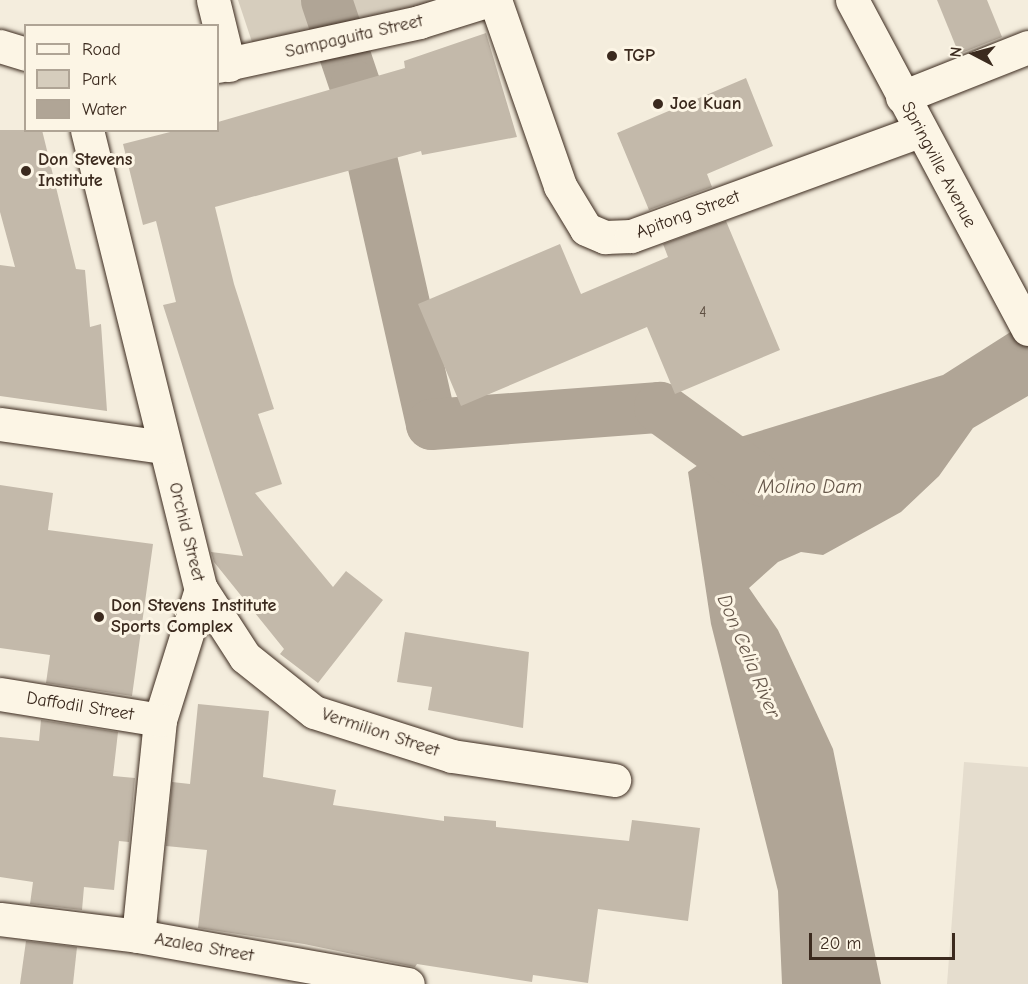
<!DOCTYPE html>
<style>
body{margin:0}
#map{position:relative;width:1028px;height:984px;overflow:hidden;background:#f4eddd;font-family:"Comic Neue",sans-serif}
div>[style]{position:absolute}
.built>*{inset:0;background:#e5ddce}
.green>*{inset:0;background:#d6cdbd}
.water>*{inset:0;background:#b0a596}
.canal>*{height:51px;margin:-25.5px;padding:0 25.5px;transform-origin:25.5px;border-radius:25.5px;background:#b0a596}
.building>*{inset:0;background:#c3b9aa}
.roads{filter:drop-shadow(0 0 2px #3b2a1e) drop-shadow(0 0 2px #3b2a1e)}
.minor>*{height:33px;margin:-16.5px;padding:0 16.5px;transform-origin:16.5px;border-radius:16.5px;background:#fcf5e5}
.tertiary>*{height:33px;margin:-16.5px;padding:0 16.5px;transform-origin:16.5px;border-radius:16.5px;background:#fcf5e5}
.dots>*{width:16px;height:16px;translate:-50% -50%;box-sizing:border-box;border:3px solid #fcf5e5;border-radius:50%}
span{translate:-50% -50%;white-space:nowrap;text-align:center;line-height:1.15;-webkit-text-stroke:6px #fcf5e5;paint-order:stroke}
.number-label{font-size:15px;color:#5d4e41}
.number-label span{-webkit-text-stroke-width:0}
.street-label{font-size:18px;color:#3b2a1e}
.poi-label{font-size:18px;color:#3b2a1e;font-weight:700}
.left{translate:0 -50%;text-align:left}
.water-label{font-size:20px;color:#645548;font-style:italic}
.legend{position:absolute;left:24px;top:24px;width:195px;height:108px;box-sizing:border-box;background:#fcf5e5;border:2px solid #afa495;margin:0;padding:8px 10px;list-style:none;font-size:18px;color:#3b2a1e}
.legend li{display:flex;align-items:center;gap:12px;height:30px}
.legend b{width:30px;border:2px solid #afa495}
.north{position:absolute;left:944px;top:24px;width:60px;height:60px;-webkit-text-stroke:4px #fcf5e5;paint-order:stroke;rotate:276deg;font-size:16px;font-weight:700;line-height:24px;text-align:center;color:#3b2a1e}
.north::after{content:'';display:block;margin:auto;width:21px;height:27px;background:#3b2a1e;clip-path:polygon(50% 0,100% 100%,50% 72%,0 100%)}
.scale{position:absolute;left:809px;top:933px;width:146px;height:27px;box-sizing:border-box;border:3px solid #3b2a1e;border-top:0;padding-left:8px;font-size:18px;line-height:21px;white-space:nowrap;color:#3b2a1e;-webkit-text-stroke:4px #fcf5e5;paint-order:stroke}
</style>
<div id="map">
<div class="built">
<i style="clip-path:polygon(964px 762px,1028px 767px,1028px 984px,947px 984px)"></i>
</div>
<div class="green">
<i style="clip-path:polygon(238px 0,461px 0,252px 42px)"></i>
</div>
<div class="water">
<i style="clip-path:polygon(1028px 321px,1028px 396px,973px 428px,939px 476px,901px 512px,823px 555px,801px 552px,778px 562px,749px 588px,778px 630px,833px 749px,881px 984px,782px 984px,778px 891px,711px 624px,688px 472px,737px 438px,943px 375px)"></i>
</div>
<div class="canal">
<i style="left:326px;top:0;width:91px;rotate:71.4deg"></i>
<i style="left:355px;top:86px;width:346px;rotate:77.3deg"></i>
<i style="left:431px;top:424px;width:229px;rotate:-4.3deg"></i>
<i style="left:659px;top:407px;width:125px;rotate:35.9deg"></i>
</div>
<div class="building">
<i style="clip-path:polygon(937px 0,987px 0,1002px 37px,959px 54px)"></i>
<i style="clip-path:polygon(486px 33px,517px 137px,422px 155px,421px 151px,215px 207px,234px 284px,274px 409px,258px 414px,282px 484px,255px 493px,333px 587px,346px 571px,383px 600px,318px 683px,280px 654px,284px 649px,214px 562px,211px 552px,243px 556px,163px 305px,176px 302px,156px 221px,143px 225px,123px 144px,178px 130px,218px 130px,218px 122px,405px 68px,404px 61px)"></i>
<i style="clip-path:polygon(746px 78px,773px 146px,707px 174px,712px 187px,649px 210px,617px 133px)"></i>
<i style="clip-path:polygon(0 130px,42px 130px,76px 269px,85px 270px,90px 327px,101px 324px,107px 411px,0 396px,0 265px,15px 267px,0 212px)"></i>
<i style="clip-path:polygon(726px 221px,780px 350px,675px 394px,647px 327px,461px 406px,418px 304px,560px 244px,581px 294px,668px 257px,663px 244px)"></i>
<i style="clip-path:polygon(0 485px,53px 493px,48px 530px,153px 544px,132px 696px,46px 683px,50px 655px,0 648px)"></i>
<i style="clip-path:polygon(405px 632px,529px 652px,523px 728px,428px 710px,432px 687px,397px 682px)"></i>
<i style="clip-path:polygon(198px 704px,269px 711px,263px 777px,336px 790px,333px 805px,444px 821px,444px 816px,496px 821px,496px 827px,629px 841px,632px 820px,700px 828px,688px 921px,598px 909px,588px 983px,533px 975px,532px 982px,417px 964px,415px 967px,304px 944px,198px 928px,207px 850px,166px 846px,172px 782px,190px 784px)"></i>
<i style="clip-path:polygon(41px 720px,118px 732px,113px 776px,135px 778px,129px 842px,119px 841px,114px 890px,84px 887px,82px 910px,30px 904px,33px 882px,0 877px,0 737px,39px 741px)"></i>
<i style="clip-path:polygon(26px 941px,77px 947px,73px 984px,20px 984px)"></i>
</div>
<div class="roads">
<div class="minor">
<i style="left:495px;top:0;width:197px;rotate:70.7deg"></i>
<i style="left:560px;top:186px;width:50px;rotate:58.8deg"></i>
<i style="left:586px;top:229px;width:21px;rotate:23deg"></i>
<i style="left:605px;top:237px;width:26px;rotate:-2deg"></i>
<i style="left:631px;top:236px;width:307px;rotate:-20deg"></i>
<i style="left:902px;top:97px;width:136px;rotate:-21.6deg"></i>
<i style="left:87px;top:130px;width:473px;rotate:76.1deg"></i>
<i style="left:201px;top:589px;width:137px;rotate:107.4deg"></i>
<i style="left:160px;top:720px;width:217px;rotate:95.8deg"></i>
<i style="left:0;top:424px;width:166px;rotate:8deg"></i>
<i style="left:201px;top:589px;width:81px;rotate:57.1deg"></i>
<i style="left:245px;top:657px;width:88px;rotate:38.6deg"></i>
<i style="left:314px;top:712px;width:145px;rotate:17.7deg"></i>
<i style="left:452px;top:756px;width:164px;rotate:8.4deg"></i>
<i style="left:0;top:694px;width:162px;rotate:9.2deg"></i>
<i style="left:0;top:919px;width:139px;rotate:7deg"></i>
<i style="left:138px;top:936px;width:274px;rotate:10.1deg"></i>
</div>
<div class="tertiary">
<i style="left:213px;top:0;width:67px;rotate:76.2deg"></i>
<i style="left:852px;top:0;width:373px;rotate:61.9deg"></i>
<i style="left:0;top:46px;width:27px;rotate:17deg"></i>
<i style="left:218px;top:66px;width:206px;rotate:-12.3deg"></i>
<i style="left:419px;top:22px;width:73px;rotate:-17.4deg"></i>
</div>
</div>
<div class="dots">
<i style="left:612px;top:56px;background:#3b2a1e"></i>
<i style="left:658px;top:104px;background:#3b2a1e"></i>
<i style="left:26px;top:171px;background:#3b2a1e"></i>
<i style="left:99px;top:617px;background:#3b2a1e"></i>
</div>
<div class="number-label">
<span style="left:703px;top:313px">4</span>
</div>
<div class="street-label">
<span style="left:354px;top:37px;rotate:-13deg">Sampaguita Street</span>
<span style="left:938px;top:165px;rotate:62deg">Springville Avenue</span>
<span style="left:688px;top:215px;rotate:-20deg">Apitong Street</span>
<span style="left:186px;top:532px;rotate:76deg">Orchid Street</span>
<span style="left:80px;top:707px;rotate:9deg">Daffodil Street</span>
<span style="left:380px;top:733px;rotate:18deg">Vermilion Street</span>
<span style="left:204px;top:948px;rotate:10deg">Azalea Street</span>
</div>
<div class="poi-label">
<span class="left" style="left:624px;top:56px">TGP</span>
<span class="left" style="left:670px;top:104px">Joe Kuan</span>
<span class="left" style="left:38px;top:171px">Don Stevens<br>Institute</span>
<span class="left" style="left:111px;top:617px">Don Stevens Institute<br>Sports Complex</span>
</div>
<div class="water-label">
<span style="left:810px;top:486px">Molino Dam</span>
<span style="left:749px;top:656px;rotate:67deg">Don Celia River</span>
</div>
<ul class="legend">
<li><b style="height:8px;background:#fcf5e5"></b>Road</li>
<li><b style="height:16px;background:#d6cdbd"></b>Park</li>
<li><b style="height:16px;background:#b0a596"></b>Water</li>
</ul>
<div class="north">N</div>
<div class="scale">20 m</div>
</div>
